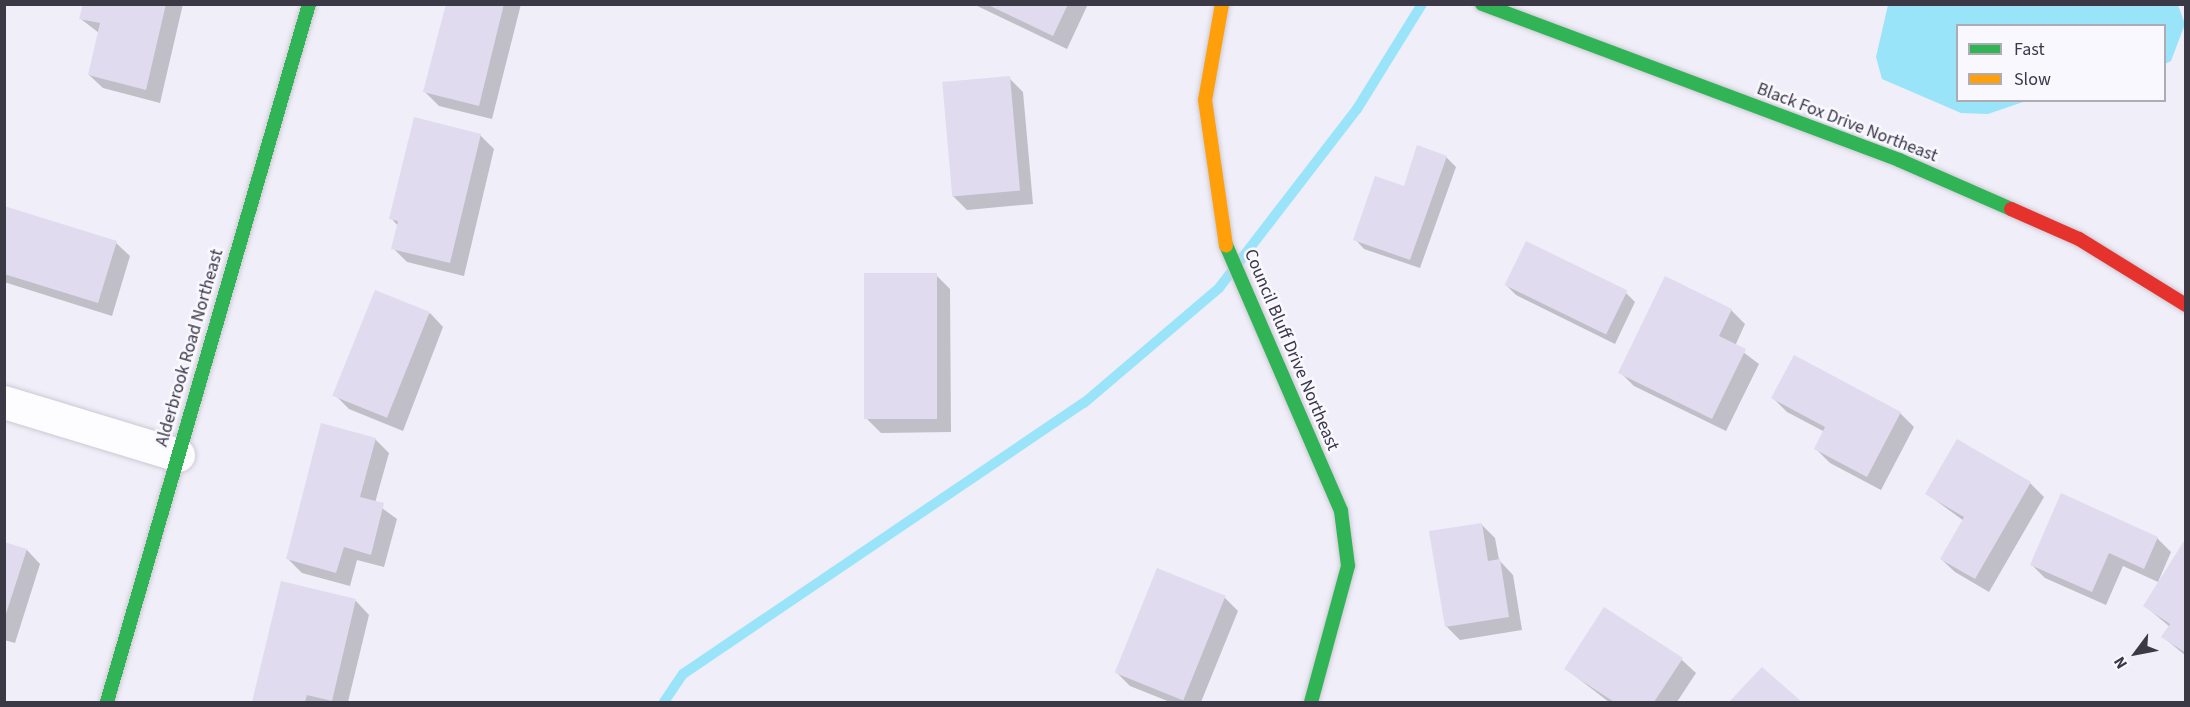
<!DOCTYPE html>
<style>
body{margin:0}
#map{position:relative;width:2190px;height:707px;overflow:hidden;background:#f0eef8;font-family:"Source Sans 3",sans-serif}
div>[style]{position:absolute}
.water>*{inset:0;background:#9ae4fa}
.shadow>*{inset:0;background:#0003}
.stream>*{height:10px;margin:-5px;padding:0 5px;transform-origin:5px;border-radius:5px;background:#9ae4fa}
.building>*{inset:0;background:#e0dbef;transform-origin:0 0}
.roads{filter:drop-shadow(0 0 2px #ccc9d4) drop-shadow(0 0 2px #ccc9d4)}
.street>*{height:33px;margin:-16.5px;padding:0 16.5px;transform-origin:16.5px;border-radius:16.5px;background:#fdfcfe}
.fast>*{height:14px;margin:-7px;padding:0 7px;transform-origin:7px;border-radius:7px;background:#30b455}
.slow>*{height:14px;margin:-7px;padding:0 7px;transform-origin:7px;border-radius:7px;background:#ff9f0a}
.jam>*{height:14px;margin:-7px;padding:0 7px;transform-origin:7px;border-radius:7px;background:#e5322d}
span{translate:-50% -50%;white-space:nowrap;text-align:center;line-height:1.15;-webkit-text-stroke:5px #f9f8ff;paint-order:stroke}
.street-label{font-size:18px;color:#3b3946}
.frame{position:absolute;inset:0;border:6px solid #3b3946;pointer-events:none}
.legend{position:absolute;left:1956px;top:24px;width:210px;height:78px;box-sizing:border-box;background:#f9f8ff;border:2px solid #adacb5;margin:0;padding:8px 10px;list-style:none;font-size:18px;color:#3b3946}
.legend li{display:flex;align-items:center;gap:12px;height:30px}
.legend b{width:30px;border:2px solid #adacb5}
.north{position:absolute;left:2106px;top:623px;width:60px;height:60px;-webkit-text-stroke:4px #f9f8ff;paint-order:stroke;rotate:238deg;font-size:16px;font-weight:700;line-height:24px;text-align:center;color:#3b3946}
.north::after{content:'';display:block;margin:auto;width:21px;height:27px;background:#3b3946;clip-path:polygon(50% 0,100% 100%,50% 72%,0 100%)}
</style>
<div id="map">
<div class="water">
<i style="clip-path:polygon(1888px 5px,2178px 5px,2185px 24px,2171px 61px,2165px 64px,2164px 26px,1958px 26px,1958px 100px,2026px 101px,1988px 114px,1961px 113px,1882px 79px,1876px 57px)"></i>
</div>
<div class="shadow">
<i style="clip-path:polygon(84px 4px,183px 4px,160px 103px,103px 88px,89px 75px,99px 33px,81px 19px)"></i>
<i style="clip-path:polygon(447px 4px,521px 4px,492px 119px,439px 106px,425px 92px)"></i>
<i style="clip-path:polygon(973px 4px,1088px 4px,1067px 49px)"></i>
<i style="clip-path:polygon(1009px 78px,1023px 92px,1033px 204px,967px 210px,953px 196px)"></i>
<i style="clip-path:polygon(480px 135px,494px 149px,464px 276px,407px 262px,393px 248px,398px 226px,391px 218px)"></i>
<i style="clip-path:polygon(1446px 157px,1456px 167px,1420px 268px,1364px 249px,1355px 239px)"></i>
<i style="clip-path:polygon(4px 208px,116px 243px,130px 256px,112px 316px,4px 282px)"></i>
<i style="clip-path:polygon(936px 275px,950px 289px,951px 432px,881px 433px,867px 419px)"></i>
<i style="clip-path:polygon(1506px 285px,1626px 293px,1635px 302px,1615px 344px,1516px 295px)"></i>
<i style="clip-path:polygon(1731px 310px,1745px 324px,1735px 346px,1759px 364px,1726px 431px,1634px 386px,1620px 372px)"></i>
<i style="clip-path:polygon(430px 313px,443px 327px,403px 431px,349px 409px,335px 395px)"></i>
<i style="clip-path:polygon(1773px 398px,1900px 413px,1914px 427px,1881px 490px,1830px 463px,1816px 449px,1825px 432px,1787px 412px)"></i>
<i style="clip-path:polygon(375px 439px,389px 453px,375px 503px,397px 519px,384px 567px,357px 560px,350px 586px,302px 573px,288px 559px)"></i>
<i style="clip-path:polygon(2030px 483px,2044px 497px,1989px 592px,1955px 572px,1941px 559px,1964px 521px,1927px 494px)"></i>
<i style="clip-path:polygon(1481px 524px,1495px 538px,1499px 560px,1513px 575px,1522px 630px,1460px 640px,1446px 626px)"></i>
<i style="clip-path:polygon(2157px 538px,2171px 552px,2158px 582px,2123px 566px,2106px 605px,2045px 578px,2031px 564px)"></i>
<i style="clip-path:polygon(4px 543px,27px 550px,40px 564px,15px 643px,4px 640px)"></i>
<i style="clip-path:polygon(2186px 544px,2186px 656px,2163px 637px,2170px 627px,2145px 606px)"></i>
<i style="clip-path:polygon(282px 583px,356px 601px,369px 615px,348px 702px,253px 702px)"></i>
<i style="clip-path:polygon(1224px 597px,1238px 611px,1201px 702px,1170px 702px,1130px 686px,1116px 672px)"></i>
<i style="clip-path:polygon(1682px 660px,1696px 673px,1677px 702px,1609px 702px,1566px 669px)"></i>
<i style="clip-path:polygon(1762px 669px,1800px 702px,1731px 702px)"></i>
</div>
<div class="stream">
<i style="left:664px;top:702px;width:34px;rotate:-56deg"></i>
<i style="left:683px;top:674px;width:484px;rotate:-34.1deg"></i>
<i style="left:1084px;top:403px;width:177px;rotate:-40.4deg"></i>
<i style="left:1219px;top:288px;width:226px;rotate:-52.4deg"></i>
<i style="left:1357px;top:109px;width:123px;rotate:-58.2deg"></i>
</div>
<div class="building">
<i style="clip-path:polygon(83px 4px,166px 4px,146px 90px,88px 75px,100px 23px,79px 19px)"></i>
<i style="clip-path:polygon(446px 4px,504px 4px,479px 106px,423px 92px)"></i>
<i style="clip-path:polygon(986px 4px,1068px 4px,1053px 36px)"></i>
<i style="left:1010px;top:76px;width:115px;height:68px;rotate:85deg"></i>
<i style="clip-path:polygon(414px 117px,481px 134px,450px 263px,391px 249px,398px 221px,389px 219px)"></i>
<i style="clip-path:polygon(1417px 145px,1447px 156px,1410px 260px,1353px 240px,1375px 176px,1404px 186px)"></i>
<i style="clip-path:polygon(4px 206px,117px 241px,98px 303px,4px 274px)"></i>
<i style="left:1526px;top:241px;width:113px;height:49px;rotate:26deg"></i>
<i style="left:937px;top:273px;width:146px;height:73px;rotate:90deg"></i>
<i style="clip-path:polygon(1665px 276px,1732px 309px,1719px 336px,1746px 349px,1712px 419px,1618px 373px)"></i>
<i style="left:375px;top:290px;width:59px;height:114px;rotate:22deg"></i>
<i style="clip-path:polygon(1794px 355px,1901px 412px,1867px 477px,1814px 449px,1825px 427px,1771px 398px)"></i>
<i style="clip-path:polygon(321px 423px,376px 438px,360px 497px,384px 503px,371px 555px,344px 547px,336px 573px,286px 559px)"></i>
<i style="clip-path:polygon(1957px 439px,2031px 482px,1975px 579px,1940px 559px,1964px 517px,1925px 494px)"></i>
<i style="clip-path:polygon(2061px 493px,2158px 537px,2144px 569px,2109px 553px,2092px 592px,2030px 565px)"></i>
<i style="clip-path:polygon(1482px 523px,1488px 561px,1500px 559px,1509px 617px,1445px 627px,1429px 531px)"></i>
<i style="clip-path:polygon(2184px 541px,2186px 542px,2186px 653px,2161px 637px,2170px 624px,2143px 606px)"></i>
<i style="clip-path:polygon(4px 542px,27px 549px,5px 617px,4px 617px)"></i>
<i style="left:1157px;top:568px;width:74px;height:113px;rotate:22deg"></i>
<i style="clip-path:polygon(281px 581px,356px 599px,332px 701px,307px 695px,305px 702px,252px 702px)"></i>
<i style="clip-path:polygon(1604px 607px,1683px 658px,1654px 702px,1614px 702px,1564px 669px)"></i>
<i style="clip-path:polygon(1762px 667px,1802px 702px,1729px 702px)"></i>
</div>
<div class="roads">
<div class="street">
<i style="left:4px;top:402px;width:182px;rotate:16.9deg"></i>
</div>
<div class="fast">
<i style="left:1482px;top:4px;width:445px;rotate:20.5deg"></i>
<i style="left:1899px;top:160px;width:122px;rotate:23.6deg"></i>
<i style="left:1226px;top:245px;width:290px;rotate:66.6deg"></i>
<i style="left:1341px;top:511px;width:55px;rotate:82.7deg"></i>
<i style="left:1348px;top:566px;width:141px;rotate:105.2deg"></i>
<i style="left:107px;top:702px;width:727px;rotate:-73.86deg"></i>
</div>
<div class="slow">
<i style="left:1222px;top:4px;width:97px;rotate:100deg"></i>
<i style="left:1205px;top:100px;width:147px;rotate:81.8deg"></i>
</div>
<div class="jam">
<i style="left:2011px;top:209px;width:74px;rotate:23.8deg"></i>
<i style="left:2079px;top:239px;width:126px;rotate:31.7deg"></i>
</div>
</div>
<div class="street-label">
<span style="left:1847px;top:123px;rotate:21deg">Black Fox Drive Northeast</span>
<span style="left:190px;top:348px;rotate:-74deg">Alderbrook Road Northeast</span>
<span style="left:1291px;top:350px;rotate:67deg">Council Bluff Drive Northeast</span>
</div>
<div class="frame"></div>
<ul class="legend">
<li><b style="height:8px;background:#30b455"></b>Fast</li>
<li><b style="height:8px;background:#ff9f0a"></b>Slow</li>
</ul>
<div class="north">N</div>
</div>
